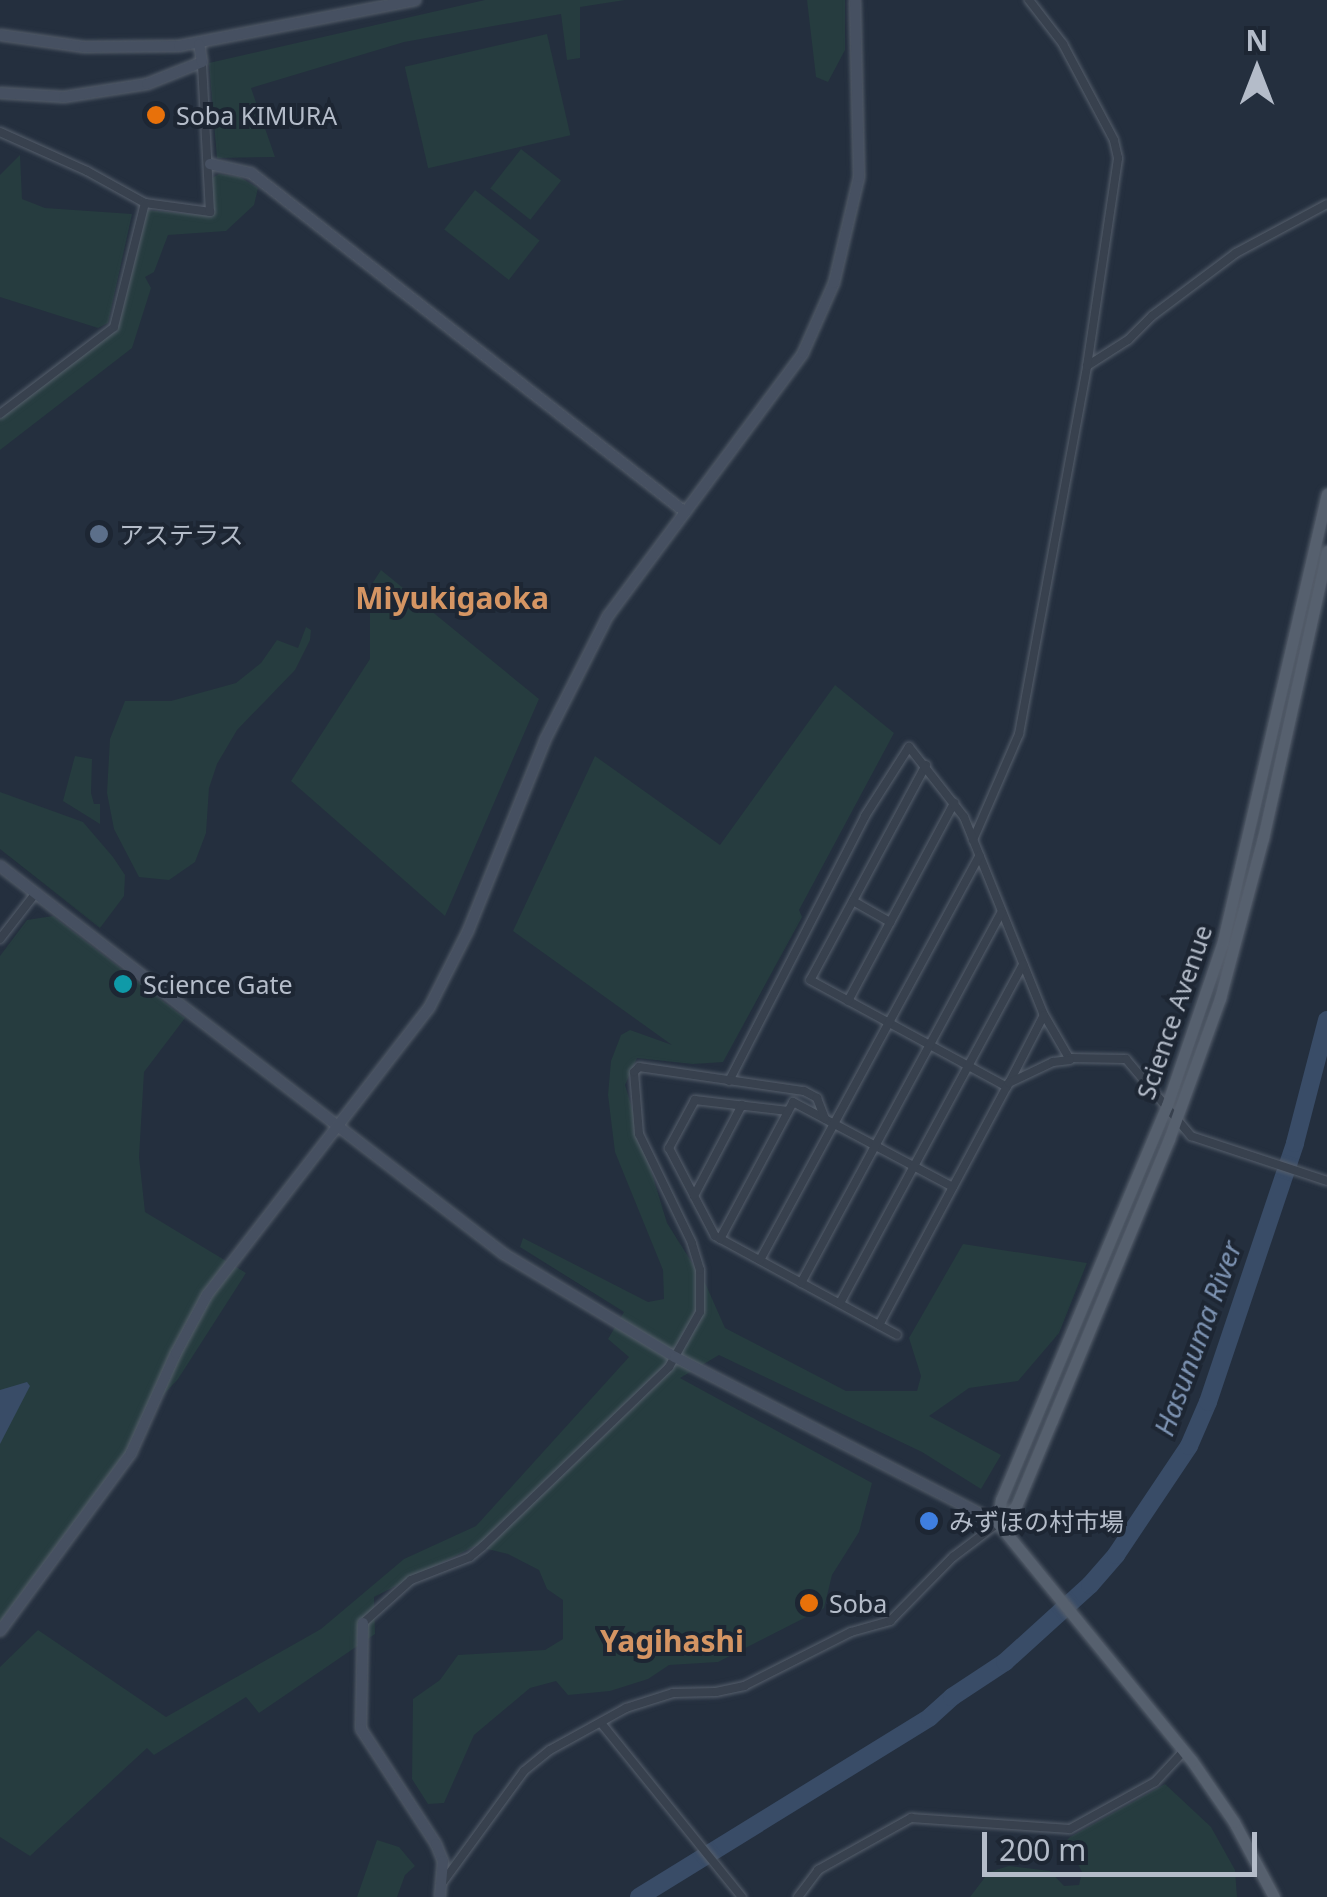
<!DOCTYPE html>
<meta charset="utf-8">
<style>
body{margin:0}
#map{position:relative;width:1327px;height:1897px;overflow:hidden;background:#242f3e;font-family:"Noto Sans","Noto Sans JP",sans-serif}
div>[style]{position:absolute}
.green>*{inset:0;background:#263c3f;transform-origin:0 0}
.water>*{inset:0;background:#394c67}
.river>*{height:18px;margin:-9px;padding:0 9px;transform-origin:9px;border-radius:9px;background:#394c67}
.roads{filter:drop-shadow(0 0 2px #565f6c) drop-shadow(0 0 2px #565f6c)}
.street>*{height:8px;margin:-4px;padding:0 4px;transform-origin:4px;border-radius:4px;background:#38414e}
.secondary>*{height:10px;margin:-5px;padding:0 5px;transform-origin:5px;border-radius:5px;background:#465061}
.primary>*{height:11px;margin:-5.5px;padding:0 5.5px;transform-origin:5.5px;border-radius:5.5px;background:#56606e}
.dots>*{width:28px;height:28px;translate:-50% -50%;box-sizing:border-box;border:5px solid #1d2633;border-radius:50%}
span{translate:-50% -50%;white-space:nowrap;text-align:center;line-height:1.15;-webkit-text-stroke:8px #1d2633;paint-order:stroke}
.poi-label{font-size:25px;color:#b4bcc9}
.left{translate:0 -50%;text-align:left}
.street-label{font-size:25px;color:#b4bcc9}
.water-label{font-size:28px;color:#7c92b1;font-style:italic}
.quarter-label{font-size:30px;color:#d59563;font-weight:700}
.north{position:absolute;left:1207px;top:20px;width:100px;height:100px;-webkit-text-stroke:8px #1d2633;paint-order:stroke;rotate:0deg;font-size:28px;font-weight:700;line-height:40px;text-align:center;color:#b4bcc9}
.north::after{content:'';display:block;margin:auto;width:35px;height:45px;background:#b4bcc9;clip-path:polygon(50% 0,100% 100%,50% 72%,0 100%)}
.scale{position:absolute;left:982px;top:1832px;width:275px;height:45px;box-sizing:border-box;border:5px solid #b4bcc9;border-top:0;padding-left:12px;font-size:30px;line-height:35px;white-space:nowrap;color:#b4bcc9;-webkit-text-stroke:8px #1d2633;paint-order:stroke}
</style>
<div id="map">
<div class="green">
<i style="clip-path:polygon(485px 0,625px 0,580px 7px,580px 58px,567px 60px,561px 14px,404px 42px,251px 88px,275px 157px,217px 158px,209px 63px)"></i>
<i style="clip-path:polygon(807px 0,845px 0,845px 50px,828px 82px,816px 77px)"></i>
<i style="left:547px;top:34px;width:104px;height:146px;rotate:77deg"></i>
<i style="left:521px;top:149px;width:51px;height:50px;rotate:38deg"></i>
<i style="clip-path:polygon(20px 155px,22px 199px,45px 208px,132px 214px,108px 323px,98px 328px,0 297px,0 175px)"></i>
<i style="clip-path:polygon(219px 174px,240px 177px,258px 188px,254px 205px,226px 231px,168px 235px,154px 272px,145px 277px,151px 288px,132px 348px,0 450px,0 418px,116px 330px,146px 210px,213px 216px,212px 178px)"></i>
<i style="left:475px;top:190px;width:82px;height:50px;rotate:38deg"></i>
<i style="clip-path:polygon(381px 570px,539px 699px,445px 916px,291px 781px,370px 659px,370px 587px)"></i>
<i style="clip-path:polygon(306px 627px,311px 630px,310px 640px,295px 670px,237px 730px,217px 764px,209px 788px,206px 833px,195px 862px,169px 880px,139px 877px,114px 829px,107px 793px,110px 739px,125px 701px,171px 701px,236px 683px,261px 663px,277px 640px,298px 648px)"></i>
<i style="clip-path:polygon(835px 685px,894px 733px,799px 910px,802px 917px,723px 1062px,693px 1064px,637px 1058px,625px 1085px,667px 1223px,706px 1285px,725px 1328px,846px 1391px,917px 1391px,921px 1376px,909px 1338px,963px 1244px,1087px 1263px,1059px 1333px,1018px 1381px,969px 1388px,929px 1416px,1001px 1455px,981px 1489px,922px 1452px,719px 1355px,680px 1378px,872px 1483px,859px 1532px,832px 1575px,824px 1608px,718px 1662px,669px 1665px,648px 1679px,610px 1691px,568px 1695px,556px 1681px,530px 1688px,474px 1735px,444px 1803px,428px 1804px,412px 1779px,413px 1699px,440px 1680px,458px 1655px,545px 1650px,563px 1639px,563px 1600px,547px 1589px,539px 1570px,508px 1554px,475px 1546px,374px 1597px,375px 1634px,259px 1713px,246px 1697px,154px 1755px,147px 1748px,30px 1856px,0 1837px,0 1667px,38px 1630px,166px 1717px,321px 1629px,404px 1559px,476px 1526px,629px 1357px,608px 1339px,624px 1312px,520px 1247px,523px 1238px,648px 1302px,664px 1299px,663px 1270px,615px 1152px,608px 1095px,611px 1061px,621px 1035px,630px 1030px,672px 1045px,513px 931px,595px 756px,720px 845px)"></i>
<i style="clip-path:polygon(75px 756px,92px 759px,91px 793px,94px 804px,100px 804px,100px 824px,63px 801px)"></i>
<i style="clip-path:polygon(0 792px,83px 822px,113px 857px,125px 875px,124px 896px,100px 928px,0 849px)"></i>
<i style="clip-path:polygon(53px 916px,185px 1018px,144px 1072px,139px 1157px,145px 1212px,246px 1273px,178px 1379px,144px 1416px,128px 1450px,0 1622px,0 956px,27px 920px)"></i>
<i style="clip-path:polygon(1165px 1784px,1211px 1827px,1235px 1870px,1237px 1897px,970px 1897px,989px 1872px,1009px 1866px,1050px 1871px,1064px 1886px,1079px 1885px,1082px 1872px,1066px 1841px,1070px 1837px)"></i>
<i style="clip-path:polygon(377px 1840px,399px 1847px,415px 1866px,405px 1875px,397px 1897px,357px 1897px)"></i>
</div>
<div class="water">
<i style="clip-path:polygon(27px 1382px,30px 1386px,0 1444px,0 1390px)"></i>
</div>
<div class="river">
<i style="left:639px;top:1897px;width:342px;rotate:-31.7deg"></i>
<i style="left:930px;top:1717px;width:30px;rotate:-42deg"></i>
<i style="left:952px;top:1697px;width:64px;rotate:-33.4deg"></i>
<i style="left:1005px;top:1662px;width:115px;rotate:-42.2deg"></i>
<i style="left:1090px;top:1585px;width:40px;rotate:-49deg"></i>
<i style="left:1116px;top:1555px;width:131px;rotate:-56.2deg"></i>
<i style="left:1189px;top:1446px;width:48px;rotate:-66.6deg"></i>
<i style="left:1208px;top:1402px;width:273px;rotate:-71.4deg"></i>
<i style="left:1295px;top:1143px;width:127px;rotate:-75.4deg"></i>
</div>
<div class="roads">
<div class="street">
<i style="left:0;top:132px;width:95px;rotate:24.1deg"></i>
<i style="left:87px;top:171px;width:66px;rotate:28.9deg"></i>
<i style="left:145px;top:203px;width:66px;rotate:7.9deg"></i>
<i style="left:210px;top:212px;width:150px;rotate:-93.1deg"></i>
<i style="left:1087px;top:366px;width:49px;rotate:-32.4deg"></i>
<i style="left:1128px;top:340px;width:34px;rotate:-45deg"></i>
<i style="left:1152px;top:316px;width:105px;rotate:-36.9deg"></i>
<i style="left:1236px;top:253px;width:103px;rotate:-28.3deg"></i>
<i style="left:0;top:414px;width:143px;rotate:-37.3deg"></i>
<i style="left:114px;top:327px;width:128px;rotate:-76deg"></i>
<i style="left:926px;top:765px;width:244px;rotate:118.3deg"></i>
<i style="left:810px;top:980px;width:224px;rotate:28.5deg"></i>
<i style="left:973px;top:840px;width:116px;rotate:-66.5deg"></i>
<i style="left:1019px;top:734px;width:374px;rotate:-79.5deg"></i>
<i style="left:1087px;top:366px;width:210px;rotate:-81.5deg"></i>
<i style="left:1118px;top:158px;width:18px;rotate:-103deg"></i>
<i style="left:1114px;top:140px;width:109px;rotate:-118deg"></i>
<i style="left:1063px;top:44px;width:56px;rotate:-127.7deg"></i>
<i style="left:853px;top:901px;width:43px;rotate:29.6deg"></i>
<i style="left:0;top:939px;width:57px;rotate:-52.1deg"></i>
<i style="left:848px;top:1001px;width:225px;rotate:-61.8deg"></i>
<i style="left:729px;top:1081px;width:298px;rotate:-62.8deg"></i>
<i style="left:865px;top:816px;width:82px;rotate:-57.5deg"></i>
<i style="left:909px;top:747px;width:89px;rotate:51.8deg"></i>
<i style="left:964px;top:817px;width:211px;rotate:68deg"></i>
<i style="left:1043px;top:1013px;width:52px;rotate:60deg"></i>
<i style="left:1069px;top:1058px;width:57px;rotate:1deg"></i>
<i style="left:1126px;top:1059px;width:101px;rotate:49.8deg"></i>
<i style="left:1191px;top:1136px;width:143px;rotate:18.3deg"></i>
<i style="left:1009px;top:1083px;width:76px;rotate:-62.8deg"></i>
<i style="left:788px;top:1111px;width:94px;rotate:-173.3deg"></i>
<i style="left:695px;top:1100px;width:55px;rotate:118.4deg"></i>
<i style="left:669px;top:1148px;width:99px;rotate:62.4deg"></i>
<i style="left:715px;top:1236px;width:207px;rotate:28.5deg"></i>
<i style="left:694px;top:1196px;width:103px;rotate:-62.2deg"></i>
<i style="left:720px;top:1239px;width:155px;rotate:-61.9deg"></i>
<i style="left:793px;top:1102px;width:181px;rotate:28deg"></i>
<i style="left:760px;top:1260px;width:460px;rotate:-61.5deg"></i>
<i style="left:801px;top:1283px;width:421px;rotate:-61.6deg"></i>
<i style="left:840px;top:1303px;width:385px;rotate:-61.6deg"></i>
<i style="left:879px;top:1325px;width:275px;rotate:-61.8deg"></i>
<i style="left:1009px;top:1083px;width:49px;rotate:-25.5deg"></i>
<i style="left:1053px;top:1062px;width:17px;rotate:-7deg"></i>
<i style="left:363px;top:1623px;width:64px;rotate:-41.9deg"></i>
<i style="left:411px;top:1580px;width:63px;rotate:-21.3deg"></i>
<i style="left:470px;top:1557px;width:17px;rotate:-40deg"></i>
<i style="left:483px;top:1546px;width:258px;rotate:-43.9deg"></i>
<i style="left:669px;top:1367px;width:63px;rotate:-60.6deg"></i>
<i style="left:700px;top:1312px;width:42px;rotate:-90deg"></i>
<i style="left:700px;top:1270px;width:28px;rotate:-107deg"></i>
<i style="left:692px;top:1243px;width:121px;rotate:-115.9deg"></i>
<i style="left:639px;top:1134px;width:62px;rotate:-94.6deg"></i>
<i style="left:634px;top:1072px;width:7px;rotate:-45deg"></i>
<i style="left:639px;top:1067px;width:167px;rotate:8.3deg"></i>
<i style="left:804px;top:1091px;width:15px;rotate:28deg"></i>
<i style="left:817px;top:1098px;width:22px;rotate:69deg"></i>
<i style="left:601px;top:1723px;width:224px;rotate:51deg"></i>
<i style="left:443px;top:1882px;width:137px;rotate:-53.9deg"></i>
<i style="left:524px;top:1771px;width:33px;rotate:-39deg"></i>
<i style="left:550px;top:1750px;width:87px;rotate:-28.9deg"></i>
<i style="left:626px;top:1708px;width:49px;rotate:-17.7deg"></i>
<i style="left:673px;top:1693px;width:43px;rotate:-1.3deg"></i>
<i style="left:716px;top:1692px;width:29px;rotate:-12deg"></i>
<i style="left:744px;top:1686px;width:120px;rotate:-26.8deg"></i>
<i style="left:851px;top:1632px;width:41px;rotate:-15.8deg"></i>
<i style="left:890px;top:1621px;width:90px;rotate:-45.5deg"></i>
<i style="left:953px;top:1557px;width:56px;rotate:-37.1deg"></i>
<i style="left:798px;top:1897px;width:34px;rotate:-53deg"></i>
<i style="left:818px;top:1870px;width:107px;rotate:-29.2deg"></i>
<i style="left:911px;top:1818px;width:159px;rotate:4deg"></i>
<i style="left:1070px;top:1829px;width:97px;rotate:-28.9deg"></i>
<i style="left:1155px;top:1782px;width:42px;rotate:-46.9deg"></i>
</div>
<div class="secondary">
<i style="left:0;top:35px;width:85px;rotate:8.1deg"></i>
<i style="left:84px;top:47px;width:95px;rotate:-0.6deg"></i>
<i style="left:179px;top:46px;width:241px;rotate:-11deg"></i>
<i style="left:0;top:93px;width:64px;rotate:3.6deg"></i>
<i style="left:64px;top:97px;width:84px;rotate:-8.9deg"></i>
<i style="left:147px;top:84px;width:59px;rotate:-21.8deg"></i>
<i style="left:202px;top:62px;width:18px;rotate:-99deg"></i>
<i style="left:210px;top:164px;width:42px;rotate:12.4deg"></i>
<i style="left:251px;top:173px;width:551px;rotate:37.99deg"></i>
<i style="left:0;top:866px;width:636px;rotate:37.59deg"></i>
<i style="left:504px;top:1254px;width:200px;rotate:31.1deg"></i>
<i style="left:675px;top:1357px;width:363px;rotate:27.2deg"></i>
<i style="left:363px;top:1623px;width:106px;rotate:91.1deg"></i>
<i style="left:361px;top:1729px;width:137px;rotate:56.9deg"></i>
<i style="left:436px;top:1844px;width:18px;rotate:68deg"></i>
<i style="left:443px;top:1861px;width:36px;rotate:95deg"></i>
<i style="left:0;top:1631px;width:221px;rotate:-53.6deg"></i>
<i style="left:131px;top:1453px;width:110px;rotate:-65.8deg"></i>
<i style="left:176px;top:1353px;width:66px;rotate:-61.9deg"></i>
<i style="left:207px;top:1295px;width:363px;rotate:-52.3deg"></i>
<i style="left:429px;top:1008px;width:86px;rotate:-63.1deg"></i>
<i style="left:468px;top:931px;width:206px;rotate:-68deg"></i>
<i style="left:545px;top:740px;width:139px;rotate:-63.1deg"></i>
<i style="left:608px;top:616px;width:327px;rotate:-53.4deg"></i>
<i style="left:803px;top:353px;width:77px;rotate:-66.1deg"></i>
<i style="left:834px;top:283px;width:109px;rotate:-76.7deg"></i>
<i style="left:859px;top:177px;width:177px;rotate:-91.3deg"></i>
</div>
<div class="primary">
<i style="left:998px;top:1523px;width:25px;rotate:-43deg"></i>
<i style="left:1016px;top:1506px;width:93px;rotate:-67.3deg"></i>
<i style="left:1052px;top:1420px;width:304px;rotate:-67.4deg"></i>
<i style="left:1169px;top:1139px;width:150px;rotate:-70.1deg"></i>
<i style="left:1220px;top:998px;width:166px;rotate:-75deg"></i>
<i style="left:1263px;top:838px;width:294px;rotate:-77.4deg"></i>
<i style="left:1274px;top:1897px;width:85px;rotate:-118.1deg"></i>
<i style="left:1234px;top:1822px;width:74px;rotate:-124.5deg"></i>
<i style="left:1192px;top:1761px;width:307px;rotate:-129.2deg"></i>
<i style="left:998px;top:1523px;width:23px;rotate:-83deg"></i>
<i style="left:1001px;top:1500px;width:428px;rotate:-67.2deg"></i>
<i style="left:1167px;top:1105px;width:173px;rotate:-71.1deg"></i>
<i style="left:1223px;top:941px;width:459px;rotate:-76.9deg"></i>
</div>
</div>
<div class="dots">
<i style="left:156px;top:115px;background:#e8710a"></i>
<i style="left:99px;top:534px;background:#5c6f8a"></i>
<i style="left:123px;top:984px;background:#0f9aa8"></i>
<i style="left:929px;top:1521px;background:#3f7fe0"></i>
<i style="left:809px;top:1603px;background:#e8710a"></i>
</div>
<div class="poi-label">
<span class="left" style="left:176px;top:115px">Soba KIMURA</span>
<span class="left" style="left:119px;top:534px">アステラス</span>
<span class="left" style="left:143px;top:984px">Science Gate</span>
<span class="left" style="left:949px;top:1521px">みずほの村市場</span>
<span class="left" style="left:829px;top:1603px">Soba</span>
</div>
<div class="street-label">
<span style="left:1174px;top:1012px;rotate:-71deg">Science Avenue</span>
</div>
<div class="water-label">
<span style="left:1197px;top:1338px;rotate:-70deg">Hasunuma River</span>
</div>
<div class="quarter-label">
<span style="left:452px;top:598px">Miyukigaoka</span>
<span style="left:672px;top:1641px">Yagihashi</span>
</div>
<div class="north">N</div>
<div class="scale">200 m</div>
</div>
